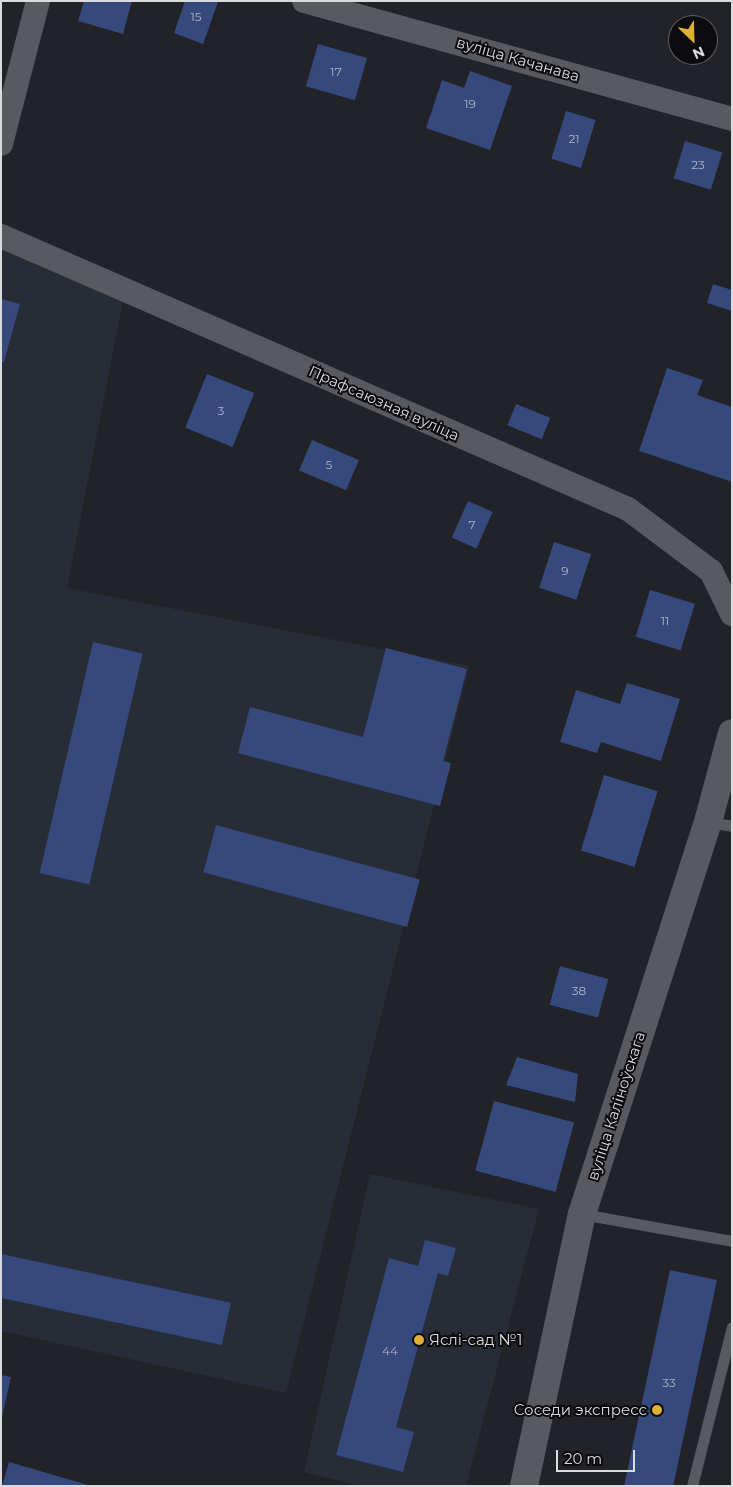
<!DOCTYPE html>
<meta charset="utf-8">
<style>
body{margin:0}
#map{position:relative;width:733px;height:1487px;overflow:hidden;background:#212328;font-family:Montserrat,sans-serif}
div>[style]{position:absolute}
.built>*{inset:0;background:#282c36}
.building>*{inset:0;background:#36497c;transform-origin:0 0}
.service>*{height:11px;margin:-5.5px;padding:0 5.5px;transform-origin:5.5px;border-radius:5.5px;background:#585a60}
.minor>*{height:24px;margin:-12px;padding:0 12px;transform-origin:12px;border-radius:12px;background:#585a60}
.secondary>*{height:28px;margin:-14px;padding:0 14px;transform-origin:14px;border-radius:14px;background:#585a60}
.dots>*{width:14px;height:14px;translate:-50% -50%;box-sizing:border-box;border:2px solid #0c0c0e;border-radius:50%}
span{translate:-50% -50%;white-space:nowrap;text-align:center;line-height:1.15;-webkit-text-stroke:4px #0c0c0e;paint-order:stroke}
.number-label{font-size:12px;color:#b1b6c6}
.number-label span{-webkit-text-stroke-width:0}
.street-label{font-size:15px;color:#dadbde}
.poi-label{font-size:15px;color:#dadbde}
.left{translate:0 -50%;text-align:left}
.right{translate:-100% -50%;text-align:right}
.frame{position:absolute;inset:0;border:2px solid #dadbde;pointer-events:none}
.north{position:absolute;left:668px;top:15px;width:50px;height:50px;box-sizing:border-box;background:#0c0c0e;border:1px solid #5e5f61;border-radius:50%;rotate:156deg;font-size:14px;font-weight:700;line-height:20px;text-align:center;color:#dadbde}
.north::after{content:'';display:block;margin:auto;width:18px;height:22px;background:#dfb034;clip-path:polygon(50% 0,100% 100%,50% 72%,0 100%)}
.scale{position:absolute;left:556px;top:1450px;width:79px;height:22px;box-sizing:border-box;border:2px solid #dadbde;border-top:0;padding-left:6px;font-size:15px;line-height:18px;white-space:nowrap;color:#dadbde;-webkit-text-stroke:4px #0c0c0e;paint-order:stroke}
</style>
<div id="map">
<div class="built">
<i style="clip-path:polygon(1px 241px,124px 296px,67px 588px,469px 666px,286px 1393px,1px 1331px)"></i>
<i style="clip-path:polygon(370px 1174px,539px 1209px,466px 1486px,361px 1486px,304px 1472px)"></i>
</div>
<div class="building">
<i style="clip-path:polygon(84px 1px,132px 1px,123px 34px,78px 21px)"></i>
<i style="clip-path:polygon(185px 1px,218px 2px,203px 44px,174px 33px)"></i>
<i style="left:318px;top:44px;width:51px;height:44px;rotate:16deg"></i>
<i style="clip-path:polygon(470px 71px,512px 86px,490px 150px,426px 128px,442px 80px,464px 88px)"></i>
<i style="left:566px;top:111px;width:31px;height:50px;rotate:17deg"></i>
<i style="left:685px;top:141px;width:39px;height:39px;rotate:17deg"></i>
<i style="clip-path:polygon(713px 284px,732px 290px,732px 311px,707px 303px)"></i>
<i style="clip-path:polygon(1px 299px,20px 304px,4px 362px,1px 362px)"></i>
<i style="clip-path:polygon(667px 368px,703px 380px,697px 395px,732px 407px,732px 482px,639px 451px)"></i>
<i style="left:207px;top:374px;width:51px;height:58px;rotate:22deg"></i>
<i style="left:516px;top:404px;width:37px;height:23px;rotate:22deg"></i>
<i style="left:312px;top:440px;width:51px;height:33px;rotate:23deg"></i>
<i style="left:468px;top:501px;width:27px;height:40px;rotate:24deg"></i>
<i style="left:554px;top:542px;width:39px;height:48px;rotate:18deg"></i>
<i style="left:650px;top:590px;width:47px;height:49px;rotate:17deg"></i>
<i style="left:93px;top:642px;width:51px;height:237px;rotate:13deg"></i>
<i style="clip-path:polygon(386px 648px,467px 669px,443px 761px,451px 763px,440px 806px,238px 753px,250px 707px,363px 737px)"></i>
<i style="clip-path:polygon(627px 683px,680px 699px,661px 761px,601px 742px,597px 753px,560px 742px,576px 690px,620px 704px)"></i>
<i style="left:604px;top:775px;width:56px;height:79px;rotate:17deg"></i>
<i style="left:216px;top:825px;width:211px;height:49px;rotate:15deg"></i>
<i style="left:560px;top:966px;width:50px;height:40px;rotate:15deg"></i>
<i style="clip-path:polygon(517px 1057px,578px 1074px,575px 1102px,506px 1085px)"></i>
<i style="left:494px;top:1101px;width:83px;height:72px;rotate:15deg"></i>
<i style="clip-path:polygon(425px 1240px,456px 1248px,448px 1276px,438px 1273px,396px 1427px,414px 1432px,403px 1472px,336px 1455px,389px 1258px,418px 1266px)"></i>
<i style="left:1px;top:1254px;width:235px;height:43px;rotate:12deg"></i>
<i style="left:670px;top:1270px;width:48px;height:221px;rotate:12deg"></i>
<i style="clip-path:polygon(1px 1375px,11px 1377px,2px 1417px,1px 1417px)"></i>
<i style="clip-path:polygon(9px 1462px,88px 1485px,88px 1486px,2px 1486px)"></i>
</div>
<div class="service">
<i style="left:708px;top:822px;width:24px;rotate:9deg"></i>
<i style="left:582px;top:1214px;width:152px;rotate:10.2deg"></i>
<i style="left:692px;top:1486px;width:164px;rotate:-75.9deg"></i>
</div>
<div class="minor">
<i style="left:304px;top:1px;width:444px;rotate:15.4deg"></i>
<i style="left:1px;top:144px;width:148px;rotate:-75.5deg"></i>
<i style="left:1px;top:236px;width:684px;rotate:23.53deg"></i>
<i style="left:628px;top:509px;width:104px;rotate:36.8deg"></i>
<i style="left:711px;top:571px;width:48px;rotate:64deg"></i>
</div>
<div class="secondary">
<i style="left:524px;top:1486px;width:278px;rotate:-78deg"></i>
<i style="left:582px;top:1214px;width:412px;rotate:-72.2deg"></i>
<i style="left:708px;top:822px;width:92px;rotate:-74.9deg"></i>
</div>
<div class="dots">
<i style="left:419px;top:1340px;background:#dfb034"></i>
<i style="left:657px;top:1410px;background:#dfb034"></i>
</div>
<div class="number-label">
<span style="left:196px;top:17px">15</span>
<span style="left:336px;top:72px">17</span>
<span style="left:470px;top:104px">19</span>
<span style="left:574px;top:139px">21</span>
<span style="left:698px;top:165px">23</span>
<span style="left:221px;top:411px">3</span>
<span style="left:329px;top:465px">5</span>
<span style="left:472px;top:525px">7</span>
<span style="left:565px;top:571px">9</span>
<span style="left:665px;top:621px">11</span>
<span style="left:579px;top:991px">38</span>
<span style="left:390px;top:1351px">44</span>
<span style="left:669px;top:1383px">33</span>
</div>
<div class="street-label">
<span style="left:518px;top:59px;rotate:16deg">вуліца Качанава</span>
<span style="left:384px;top:403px;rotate:24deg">Прафсаюзная вуліца</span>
<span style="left:616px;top:1106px;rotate:-72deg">вуліца Каліноўскага</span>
</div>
<div class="poi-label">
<span class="left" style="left:429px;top:1340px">Яслі-сад №1</span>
<span class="right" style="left:647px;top:1410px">Соседи экспресс</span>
</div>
<div class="frame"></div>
<div class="north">N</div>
<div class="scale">20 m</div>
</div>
